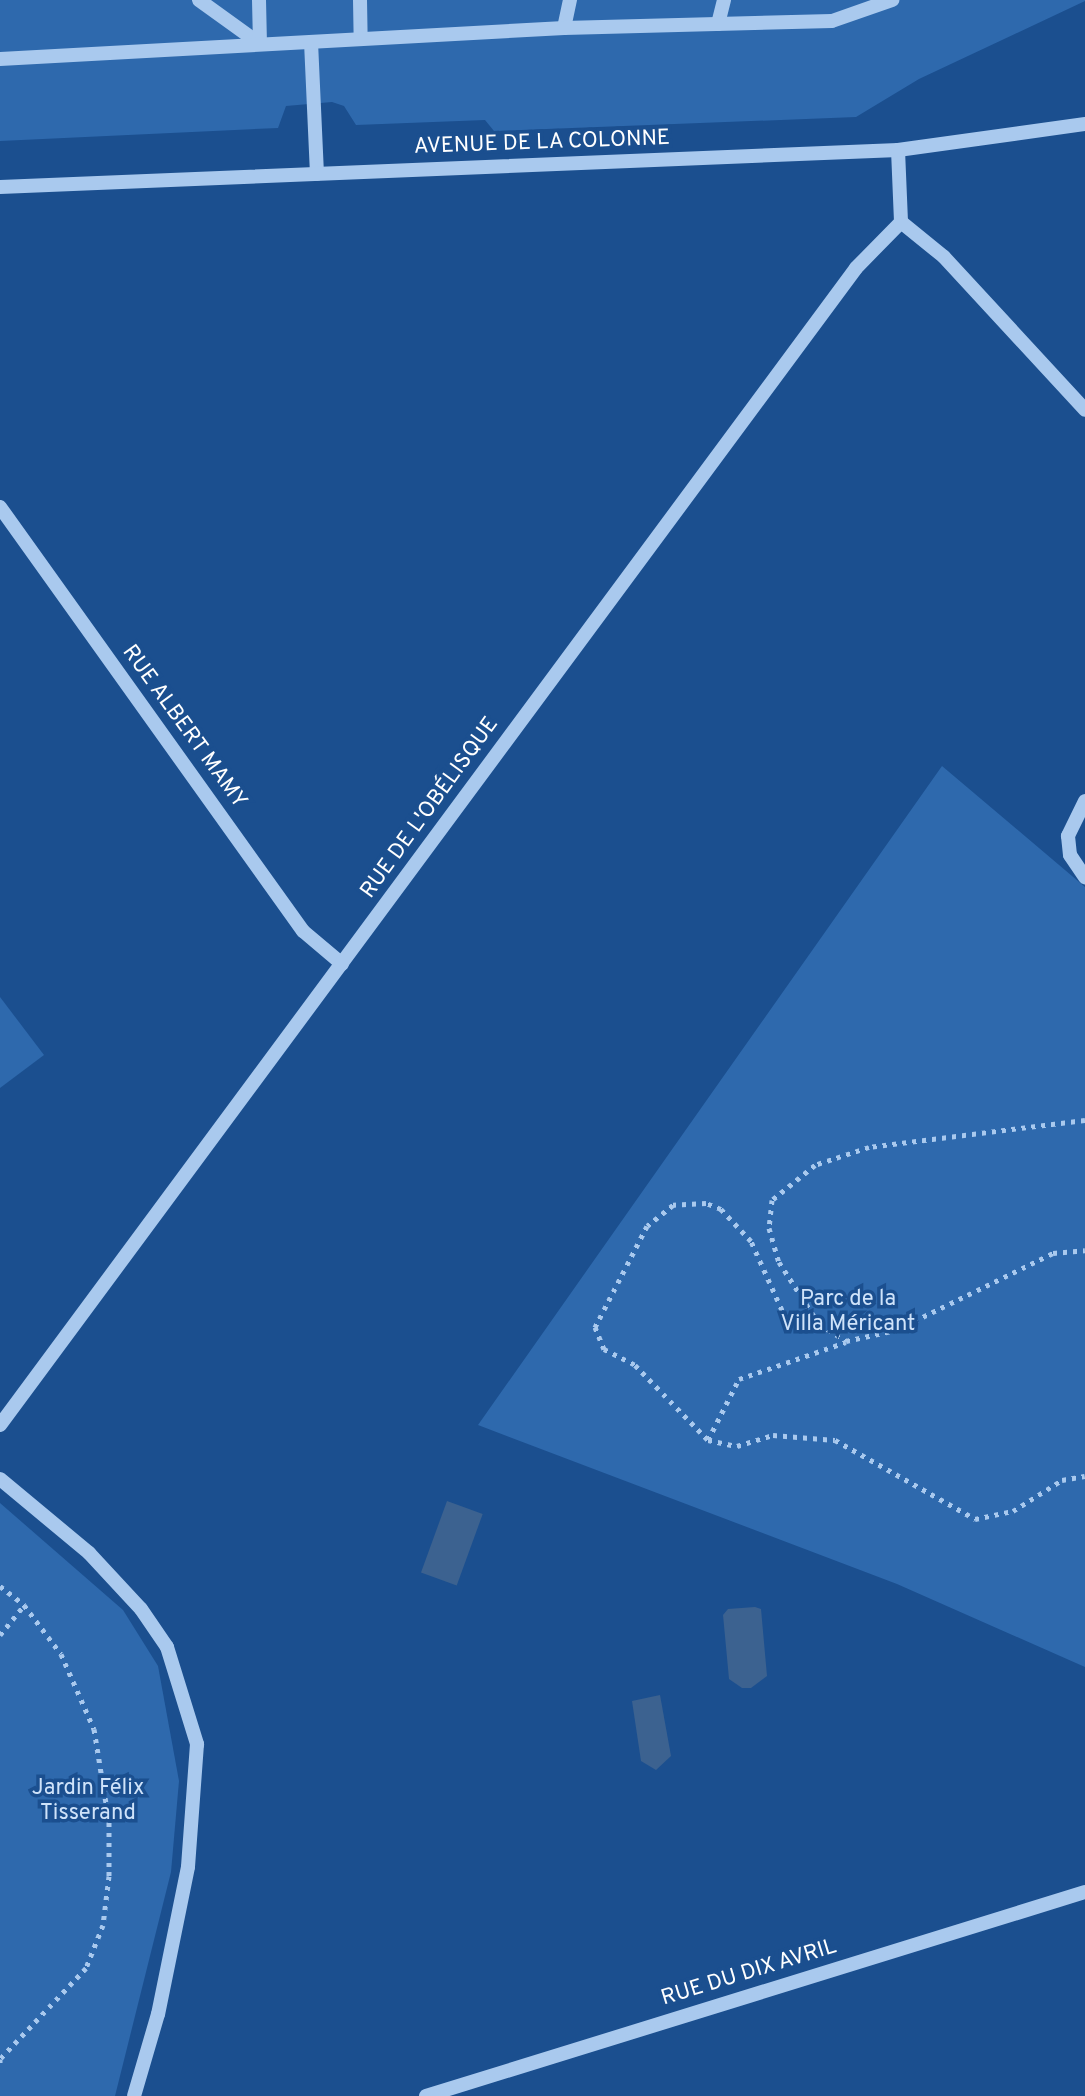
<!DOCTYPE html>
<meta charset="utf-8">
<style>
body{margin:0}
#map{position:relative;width:1085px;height:2096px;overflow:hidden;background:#1b4f8f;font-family:Overpass,sans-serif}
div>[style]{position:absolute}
.green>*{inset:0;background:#2e69ad}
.water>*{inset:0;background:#3c6290;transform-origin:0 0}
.path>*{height:5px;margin-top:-2.5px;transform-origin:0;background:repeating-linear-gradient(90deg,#a9c9ee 0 4px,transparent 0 10px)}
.minor>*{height:14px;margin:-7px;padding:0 7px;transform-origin:7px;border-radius:7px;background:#a9c9ee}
span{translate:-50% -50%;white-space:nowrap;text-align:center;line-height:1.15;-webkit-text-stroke:7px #1b4f8f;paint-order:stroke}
.street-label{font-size:22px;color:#fff}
.park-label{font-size:22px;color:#cfe3fa}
</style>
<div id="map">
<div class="green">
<i style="clip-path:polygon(0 0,1085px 0,1085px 1px,919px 79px,856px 117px,494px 131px,485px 120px,356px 125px,344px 106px,332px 102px,286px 106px,278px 128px,0 141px)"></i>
<i style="clip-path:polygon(942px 766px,1085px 887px,1085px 1667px,897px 1584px,478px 1425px)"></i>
<i style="clip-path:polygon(0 997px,44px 1055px,0 1088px)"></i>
<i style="clip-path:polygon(0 1503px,123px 1610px,158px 1666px,179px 1781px,171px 1872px,115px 2096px,0 2096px)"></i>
</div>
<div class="water">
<i style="left:447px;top:1501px;width:38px;height:76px;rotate:20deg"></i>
<i style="clip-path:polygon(755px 1607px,761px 1609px,767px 1676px,751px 1688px,742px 1688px,729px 1679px,723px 1615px,728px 1609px)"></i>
<i style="clip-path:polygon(660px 1695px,671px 1756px,656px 1770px,641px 1761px,632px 1701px)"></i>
</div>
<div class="path">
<i style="left:1085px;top:1120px;width:218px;rotate:172.9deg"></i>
<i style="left:869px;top:1147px;width:57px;rotate:161.6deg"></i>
<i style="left:815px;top:1165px;width:55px;rotate:140.9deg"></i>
<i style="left:772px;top:1200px;width:28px;rotate:96deg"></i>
<i style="left:769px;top:1228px;width:35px;rotate:74deg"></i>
<i style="left:779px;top:1262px;width:74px;rotate:57.2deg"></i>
<i style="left:819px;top:1324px;width:32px;rotate:32deg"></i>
<i style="left:846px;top:1341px;width:51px;rotate:-12.4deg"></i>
<i style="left:896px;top:1330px;width:175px;rotate:-26.1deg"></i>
<i style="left:1053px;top:1253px;width:32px;rotate:-5deg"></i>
<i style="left:819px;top:1324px;width:33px;rotate:-171deg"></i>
<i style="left:786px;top:1319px;width:85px;rotate:-114.2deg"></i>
<i style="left:751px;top:1241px;width:44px;rotate:-133.2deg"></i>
<i style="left:721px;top:1209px;width:16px;rotate:-158deg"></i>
<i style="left:706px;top:1203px;width:33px;rotate:177deg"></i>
<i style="left:673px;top:1205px;width:33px;rotate:141deg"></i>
<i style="left:647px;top:1226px;width:114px;rotate:117.2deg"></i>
<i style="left:595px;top:1327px;width:24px;rotate:68deg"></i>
<i style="left:604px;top:1349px;width:35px;rotate:27deg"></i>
<i style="left:635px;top:1365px;width:105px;rotate:45.8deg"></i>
<i style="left:708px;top:1440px;width:30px;rotate:12deg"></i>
<i style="left:737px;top:1446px;width:38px;rotate:-17deg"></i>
<i style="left:773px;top:1435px;width:62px;rotate:4.6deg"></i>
<i style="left:835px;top:1440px;width:161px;rotate:29.4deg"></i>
<i style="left:975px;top:1519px;width:39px;rotate:-12deg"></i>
<i style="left:1013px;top:1511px;width:58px;rotate:-32.3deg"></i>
<i style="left:1062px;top:1480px;width:23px;rotate:-10deg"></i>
<i style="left:708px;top:1440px;width:68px;rotate:-63.1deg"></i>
<i style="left:739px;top:1379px;width:113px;rotate:-19.1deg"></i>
<i style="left:0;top:1586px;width:31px;rotate:38deg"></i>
<i style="left:24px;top:1605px;width:61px;rotate:52.9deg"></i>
<i style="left:61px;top:1654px;width:82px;rotate:66.3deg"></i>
<i style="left:94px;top:1729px;width:94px;rotate:80.8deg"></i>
<i style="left:109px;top:1822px;width:54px;rotate:90deg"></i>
<i style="left:109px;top:1876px;width:49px;rotate:97deg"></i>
<i style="left:103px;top:1925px;width:46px;rotate:111.6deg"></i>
<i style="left:86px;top:1968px;width:125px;rotate:133.4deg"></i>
<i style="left:0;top:2059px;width:7px;rotate:90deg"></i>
<i style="left:0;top:1635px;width:38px;rotate:-51deg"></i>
</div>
<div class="minor">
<i style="left:199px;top:0;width:75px;rotate:35.8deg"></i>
<i style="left:259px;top:0;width:44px;rotate:88.7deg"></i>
<i style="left:360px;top:0;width:39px;rotate:89deg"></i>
<i style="left:718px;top:24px;width:25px;rotate:-76deg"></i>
<i style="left:564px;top:28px;width:29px;rotate:-78deg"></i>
<i style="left:311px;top:42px;width:132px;rotate:87.4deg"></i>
<i style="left:0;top:59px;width:565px;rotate:-3.15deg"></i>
<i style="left:564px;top:28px;width:268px;rotate:-1.5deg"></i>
<i style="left:832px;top:21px;width:64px;rotate:-19.3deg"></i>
<i style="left:898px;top:150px;width:72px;rotate:87.6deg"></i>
<i style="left:901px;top:222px;width:55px;rotate:39.1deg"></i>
<i style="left:944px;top:257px;width:208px;rotate:47.3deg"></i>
<i style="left:0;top:187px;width:899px;rotate:-2.36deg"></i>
<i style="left:898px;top:150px;width:189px;rotate:-7.9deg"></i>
<i style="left:0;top:507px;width:521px;rotate:54.45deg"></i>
<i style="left:303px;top:931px;width:51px;rotate:40.2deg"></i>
<i style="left:1085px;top:801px;width:39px;rotate:116deg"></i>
<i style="left:1068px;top:836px;width:19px;rotate:84deg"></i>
<i style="left:1070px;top:855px;width:27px;rotate:56deg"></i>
<i style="left:0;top:1425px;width:1439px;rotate:-53.5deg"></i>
<i style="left:856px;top:268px;width:64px;rotate:-45.6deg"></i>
<i style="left:0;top:1479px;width:116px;rotate:39.7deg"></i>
<i style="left:89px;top:1553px;width:76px;rotate:47.1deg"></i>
<i style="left:141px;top:1609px;width:46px;rotate:55.6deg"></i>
<i style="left:167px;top:1647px;width:102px;rotate:72.8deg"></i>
<i style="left:197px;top:1744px;width:123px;rotate:94.2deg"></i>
<i style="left:188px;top:1867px;width:150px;rotate:101.5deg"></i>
<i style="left:158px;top:2014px;width:85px;rotate:106.3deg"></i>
<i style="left:426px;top:2096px;width:690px;rotate:-17.2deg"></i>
</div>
<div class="street-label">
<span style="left:542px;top:143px;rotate:-2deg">AVENUE DE LA COLONNE</span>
<span style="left:184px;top:727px;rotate:54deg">RUE ALBERT MAMY</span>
<span style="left:430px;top:808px;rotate:-54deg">RUE DE L'OBÉLISQUE</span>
<span style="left:749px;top:1973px;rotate:-17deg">RUE DU DIX AVRIL</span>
</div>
<div class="park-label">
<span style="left:848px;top:1312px">Parc de la<br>Villa Méricant</span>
<span style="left:88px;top:1801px">Jardin Félix<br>Tisserand</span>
</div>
</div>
